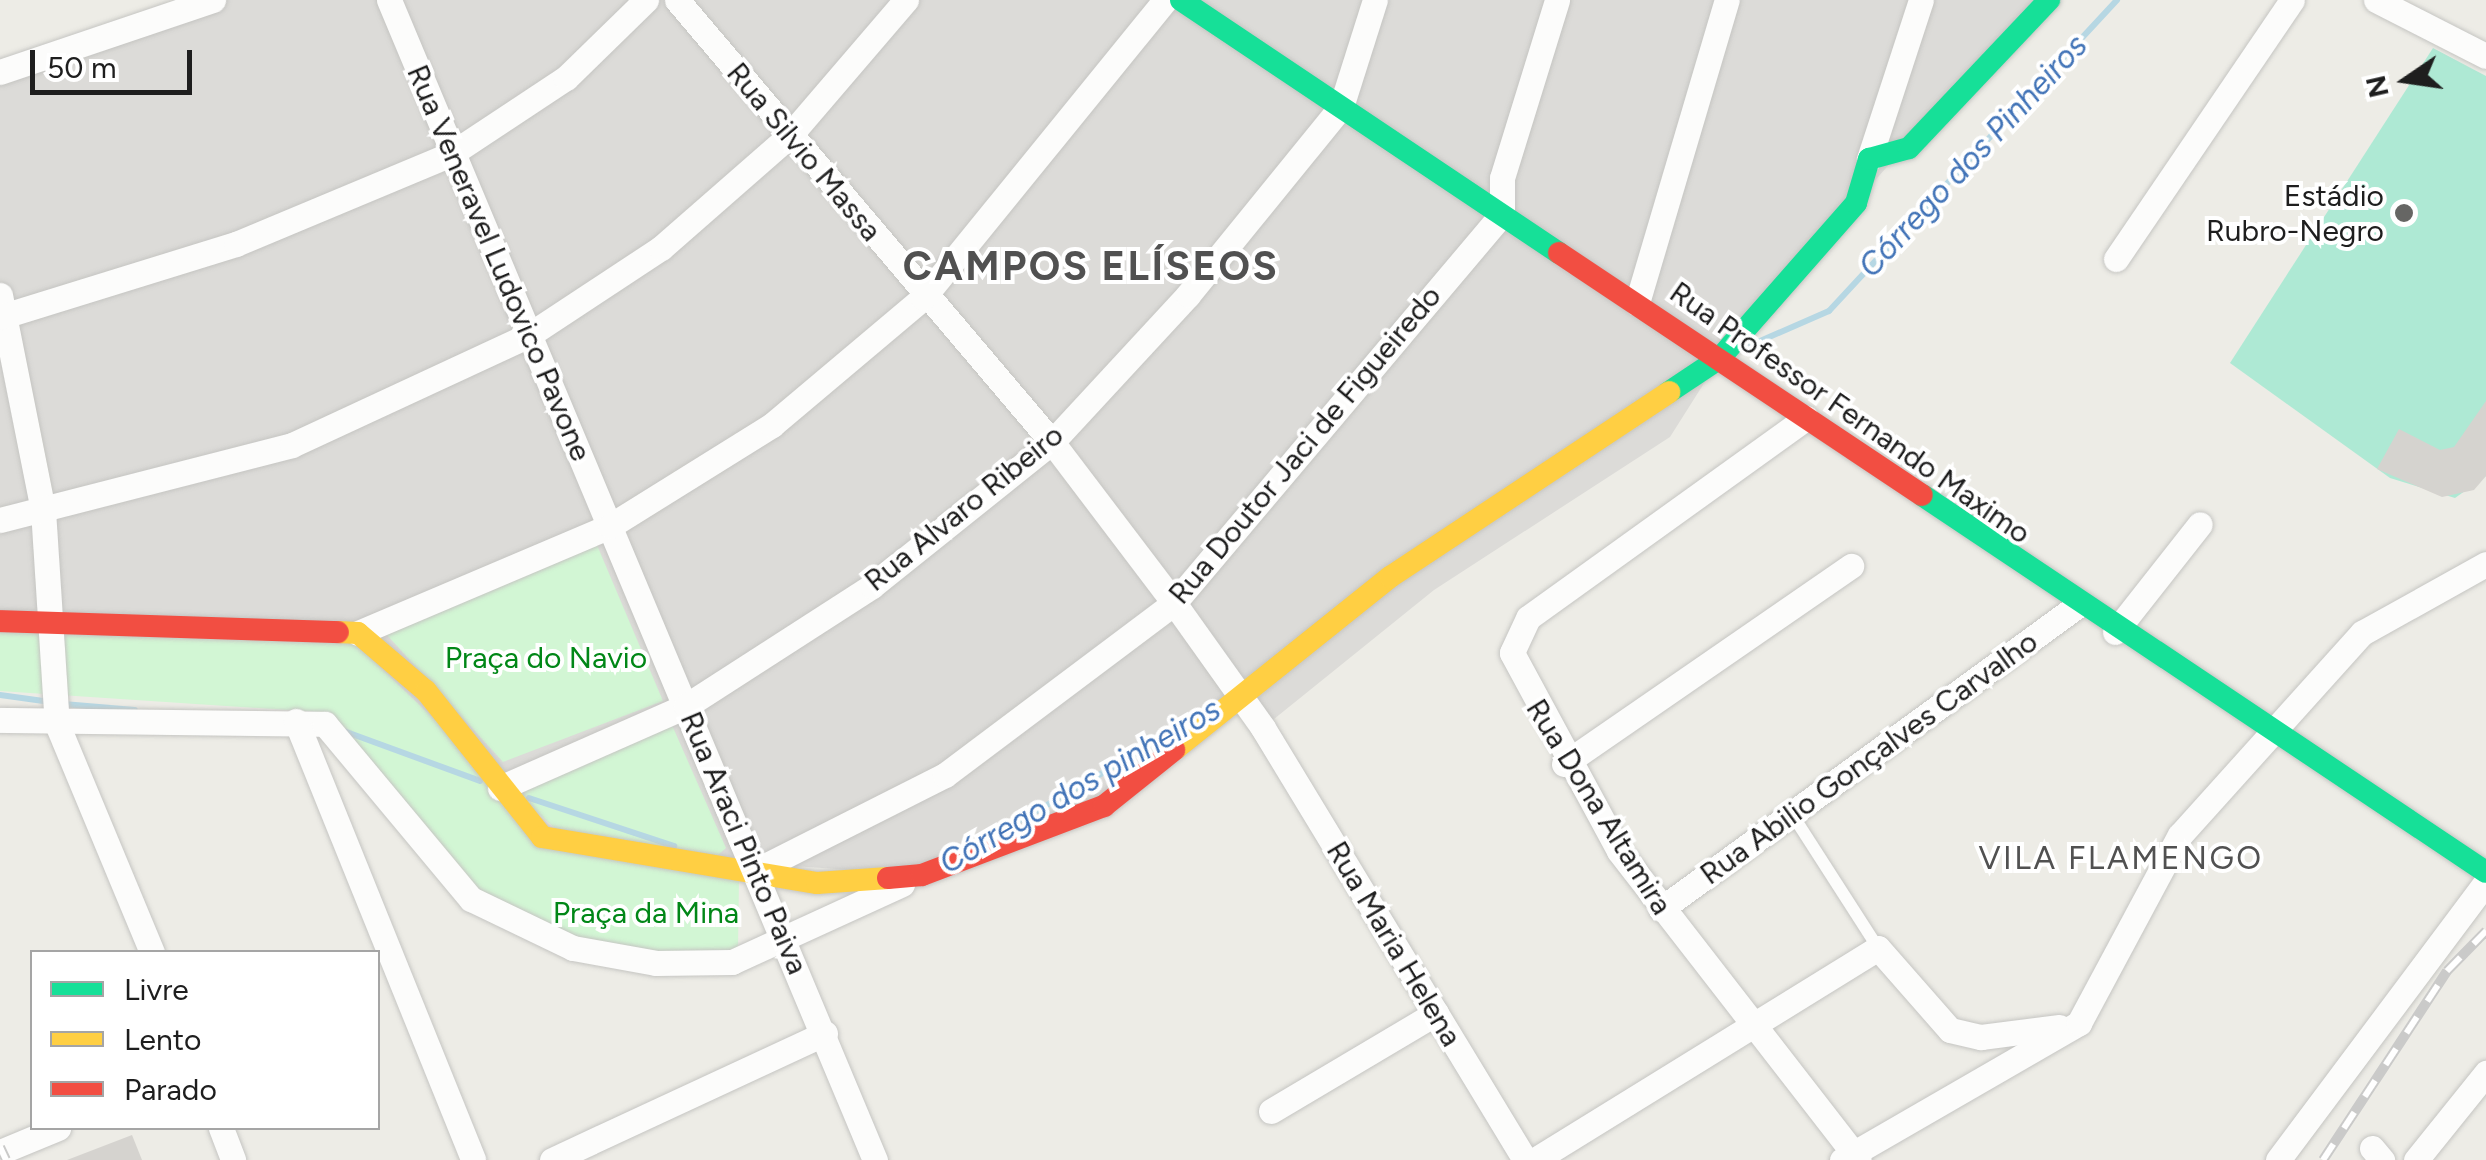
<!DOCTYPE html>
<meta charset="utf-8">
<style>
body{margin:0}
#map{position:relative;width:2486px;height:1160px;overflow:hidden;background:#edece6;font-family:Figtree,sans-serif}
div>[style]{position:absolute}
.residential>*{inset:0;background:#dcdbd8}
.park>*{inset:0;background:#d2f6d4}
.pitch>*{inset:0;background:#aee9d4}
.stream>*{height:6px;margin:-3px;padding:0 3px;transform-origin:3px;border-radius:3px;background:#b6d7e3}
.building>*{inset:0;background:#d5d3cf}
.roads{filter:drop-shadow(0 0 2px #c5c5c2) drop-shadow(0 0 2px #c5c5c2)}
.lane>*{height:12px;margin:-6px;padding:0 6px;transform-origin:6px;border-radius:6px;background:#fcfcfb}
.street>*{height:25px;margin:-12.5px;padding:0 12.5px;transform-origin:12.5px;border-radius:12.5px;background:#fcfcfb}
.fast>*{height:22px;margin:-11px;padding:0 11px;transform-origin:11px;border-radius:11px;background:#16e098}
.slow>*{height:22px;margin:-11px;padding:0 11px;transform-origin:11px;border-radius:11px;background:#ffcf43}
.jam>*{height:22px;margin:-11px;padding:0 11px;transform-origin:11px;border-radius:11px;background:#f24e42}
.rail>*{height:10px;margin-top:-5px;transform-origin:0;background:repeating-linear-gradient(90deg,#fff 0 19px,#cacac9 0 38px);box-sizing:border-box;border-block:2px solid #cacac9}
.dots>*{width:28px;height:28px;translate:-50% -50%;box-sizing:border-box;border:5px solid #fff;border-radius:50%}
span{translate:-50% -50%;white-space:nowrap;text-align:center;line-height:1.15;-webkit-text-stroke:8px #fff;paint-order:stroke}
.street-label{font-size:30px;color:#1e1e1e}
.poi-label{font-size:30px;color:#1e1e1e}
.right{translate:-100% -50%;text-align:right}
.park-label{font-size:30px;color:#018717}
.water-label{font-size:32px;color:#4173b7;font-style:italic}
.neighbourhood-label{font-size:32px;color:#515151;letter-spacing:2.5px}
.district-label{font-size:40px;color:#515151;font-weight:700;letter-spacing:2.5px}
.legend{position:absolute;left:30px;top:950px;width:350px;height:180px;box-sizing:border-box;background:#fff;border:2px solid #a5a5a5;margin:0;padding:12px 18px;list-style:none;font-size:30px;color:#1e1e1e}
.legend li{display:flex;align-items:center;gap:20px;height:50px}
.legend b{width:50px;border:2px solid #a5a5a5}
.north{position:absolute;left:2356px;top:30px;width:100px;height:100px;-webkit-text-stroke:8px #fff;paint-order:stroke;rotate:257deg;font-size:28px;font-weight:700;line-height:40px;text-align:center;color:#1e1e1e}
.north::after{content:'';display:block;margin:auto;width:35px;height:45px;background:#1e1e1e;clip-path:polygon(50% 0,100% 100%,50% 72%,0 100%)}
.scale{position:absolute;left:30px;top:50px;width:162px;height:45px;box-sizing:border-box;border:5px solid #1e1e1e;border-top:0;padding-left:12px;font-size:30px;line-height:35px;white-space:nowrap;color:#1e1e1e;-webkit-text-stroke:8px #fff;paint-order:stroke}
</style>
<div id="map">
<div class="residential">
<i style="clip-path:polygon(213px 0,2049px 0,1899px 153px,1720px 358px,1670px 437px,1434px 590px,1263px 728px,1241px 695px,1104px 806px,922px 875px,592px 852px,470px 744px,0 621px,0 72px)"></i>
</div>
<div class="park">
<i style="clip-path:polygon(597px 545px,663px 701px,503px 762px,386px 634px)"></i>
<i style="clip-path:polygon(0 631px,355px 643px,463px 747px,523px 830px,739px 880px,738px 949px,650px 961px,573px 948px,478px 891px,332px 713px,0 691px)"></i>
<i style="clip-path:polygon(672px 725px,726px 848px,718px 855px,558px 831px,517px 794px)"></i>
</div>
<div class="pitch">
<i style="clip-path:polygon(2433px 48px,2486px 76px,2486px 476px,2455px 498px,2390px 478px,2230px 363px)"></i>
</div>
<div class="stream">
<i style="left:1751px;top:345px;width:85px;rotate:-23.6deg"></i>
<i style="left:1829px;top:311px;width:424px;rotate:-47.2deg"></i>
<i style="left:0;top:695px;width:51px;rotate:7.8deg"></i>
<i style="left:63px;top:704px;width:72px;rotate:4.8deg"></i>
<i style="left:341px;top:730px;width:148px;rotate:20.1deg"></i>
<i style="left:529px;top:798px;width:153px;rotate:18.3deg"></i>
<i style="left:1019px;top:821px;width:163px;rotate:-29.9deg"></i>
</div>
<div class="building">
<i style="clip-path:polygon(2486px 401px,2486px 476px,2474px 490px,2442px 497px,2377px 469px,2399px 429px,2440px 450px,2454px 447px)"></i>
<i style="clip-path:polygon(132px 1135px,142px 1160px,67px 1160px)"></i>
</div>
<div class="roads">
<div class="lane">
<i style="left:1792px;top:814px;width:159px;rotate:57.3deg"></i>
</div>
<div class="street">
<i style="left:389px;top:0;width:1258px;rotate:67.27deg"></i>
<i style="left:677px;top:0;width:580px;rotate:49.69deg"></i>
<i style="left:1052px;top:442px;width:202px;rotate:52.8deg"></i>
<i style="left:1174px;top:603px;width:153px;rotate:54.5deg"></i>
<i style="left:1263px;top:728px;width:505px;rotate:58.76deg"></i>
<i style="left:2376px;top:0;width:123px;rotate:27deg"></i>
<i style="left:0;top:72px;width:225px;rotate:-18.7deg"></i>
<i style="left:1869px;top:159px;width:167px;rotate:-71.9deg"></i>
<i style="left:2116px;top:259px;width:313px;rotate:-55.8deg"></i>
<i style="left:0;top:295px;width:219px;rotate:78.7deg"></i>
<i style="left:43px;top:510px;width:214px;rotate:86.3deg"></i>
<i style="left:57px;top:724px;width:247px;rotate:67.4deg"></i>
<i style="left:1637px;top:303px;width:316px;rotate:-73.5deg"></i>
<i style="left:0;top:317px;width:247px;rotate:-17.2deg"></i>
<i style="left:236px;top:244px;width:233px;rotate:-22.7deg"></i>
<i style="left:451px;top:154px;width:138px;rotate:-33.5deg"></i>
<i style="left:566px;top:78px;width:112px;rotate:-44.3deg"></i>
<i style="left:1806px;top:418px;width:342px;rotate:144.3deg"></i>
<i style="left:1528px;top:618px;width:38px;rotate:115deg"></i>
<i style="left:1512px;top:653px;width:225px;rotate:61.6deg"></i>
<i style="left:1619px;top:851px;width:391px;rotate:52.2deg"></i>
<i style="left:0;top:520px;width:301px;rotate:-14.4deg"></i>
<i style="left:292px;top:445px;width:261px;rotate:-24.9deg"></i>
<i style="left:529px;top:335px;width:158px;rotate:-33.4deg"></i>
<i style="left:661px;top:248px;width:173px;rotate:-41.2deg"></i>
<i style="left:791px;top:134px;width:177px;rotate:-49.4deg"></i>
<i style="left:2115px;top:632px;width:137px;rotate:-51.8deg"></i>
<i style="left:358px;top:633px;width:274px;rotate:-23deg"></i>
<i style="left:610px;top:526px;width:191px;rotate:-31.9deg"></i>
<i style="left:772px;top:425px;width:197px;rotate:-40.1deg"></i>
<i style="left:923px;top:298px;width:384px;rotate:-50.9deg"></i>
<i style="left:0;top:720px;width:325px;rotate:0.7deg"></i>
<i style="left:325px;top:724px;width:228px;rotate:50.2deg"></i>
<i style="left:471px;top:899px;width:113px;rotate:25.7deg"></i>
<i style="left:573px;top:948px;width:84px;rotate:10.2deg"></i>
<i style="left:656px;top:963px;width:76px;rotate:-0.8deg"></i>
<i style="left:732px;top:962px;width:187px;rotate:-24.6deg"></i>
<i style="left:296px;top:721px;width:473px;rotate:68deg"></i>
<i style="left:1564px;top:764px;width:349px;rotate:-34.6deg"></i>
<i style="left:500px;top:788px;width:203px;rotate:-23.8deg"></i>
<i style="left:686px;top:706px;width:221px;rotate:-32.8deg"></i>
<i style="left:872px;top:586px;width:231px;rotate:-38.7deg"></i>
<i style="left:1052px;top:442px;width:200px;rotate:-47.2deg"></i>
<i style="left:1188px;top:295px;width:242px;rotate:-50.9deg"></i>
<i style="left:1341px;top:107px;width:112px;rotate:-72.4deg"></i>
<i style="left:753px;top:872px;width:215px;rotate:-26.8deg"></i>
<i style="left:945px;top:775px;width:286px;rotate:-36.9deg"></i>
<i style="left:1174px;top:603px;width:509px;rotate:-49.86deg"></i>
<i style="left:1502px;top:214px;width:36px;rotate:-90deg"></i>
<i style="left:1502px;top:178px;width:186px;rotate:-72.8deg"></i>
<i style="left:1661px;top:909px;width:515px;rotate:-36.07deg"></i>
<i style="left:1271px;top:1111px;width:192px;rotate:-30.7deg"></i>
<i style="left:221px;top:1128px;width:34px;rotate:69deg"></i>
<i style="left:2372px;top:1148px;width:16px;rotate:50deg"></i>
<i style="left:0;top:1152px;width:63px;rotate:-22.5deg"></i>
<i style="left:552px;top:1160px;width:301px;rotate:-24.9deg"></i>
<i style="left:1535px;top:1160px;width:403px;rotate:-31.7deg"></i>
<i style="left:1878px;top:948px;width:109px;rotate:48.7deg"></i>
<i style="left:1950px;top:1030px;width:32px;rotate:13deg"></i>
<i style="left:1981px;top:1037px;width:79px;rotate:-7.3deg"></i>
<i style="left:1842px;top:1160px;width:274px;rotate:-30deg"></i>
<i style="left:2079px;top:1023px;width:213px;rotate:-61.8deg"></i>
<i style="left:2180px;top:835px;width:272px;rotate:-48deg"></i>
<i style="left:2362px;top:633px;width:142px;rotate:-29.1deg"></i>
<i style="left:2278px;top:1160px;width:347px;rotate:-53.2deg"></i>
<i style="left:2416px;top:1160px;width:112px;rotate:-51.2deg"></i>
</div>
<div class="fast">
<i style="left:1181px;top:0;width:455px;rotate:33.8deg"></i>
<i style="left:1669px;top:392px;width:61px;rotate:-33.7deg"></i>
<i style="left:1720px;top:358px;width:206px;rotate:-48.7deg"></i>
<i style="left:1856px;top:203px;width:46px;rotate:-73.5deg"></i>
<i style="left:1869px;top:159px;width:41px;rotate:-15.4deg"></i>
<i style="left:1909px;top:148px;width:204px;rotate:-46.6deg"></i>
<i style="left:1922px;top:495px;width:678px;rotate:33.76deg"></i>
</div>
<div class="slow">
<i style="left:338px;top:632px;width:20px;rotate:3deg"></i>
<i style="left:358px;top:633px;width:89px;rotate:40.5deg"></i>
<i style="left:426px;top:691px;width:186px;rotate:51.5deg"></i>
<i style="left:542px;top:837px;width:279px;rotate:9.5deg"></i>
<i style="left:817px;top:883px;width:71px;rotate:-4deg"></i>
<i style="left:1174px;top:750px;width:277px;rotate:-38.7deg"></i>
<i style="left:1390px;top:577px;width:335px;rotate:-33.5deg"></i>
</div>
<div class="jam">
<i style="left:1559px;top:253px;width:436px;rotate:33.7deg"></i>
<i style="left:0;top:621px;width:338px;rotate:1.9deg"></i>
<i style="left:888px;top:878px;width:34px;rotate:-5deg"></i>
<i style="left:922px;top:875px;width:195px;rotate:-20.8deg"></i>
<i style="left:1104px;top:806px;width:90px;rotate:-38.7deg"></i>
</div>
</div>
<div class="rail">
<i style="left:0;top:1147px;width:14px;rotate:65deg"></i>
<i style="left:2323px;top:1160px;width:226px;rotate:-56.7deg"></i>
<i style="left:2447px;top:971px;width:56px;rotate:-45.7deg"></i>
</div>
<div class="dots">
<i style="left:2404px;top:213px;background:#666664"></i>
</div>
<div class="street-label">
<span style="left:804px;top:152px;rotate:50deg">Rua Silvio Massa</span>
<span style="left:499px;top:263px;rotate:67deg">Rua Veneravel Ludovico Pavone</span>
<span style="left:1850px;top:413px;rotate:35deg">Rua Professor Fernando Maximo</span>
<span style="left:1305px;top:445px;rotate:-50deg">Rua Doutor Jaci de Figueiredo</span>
<span style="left:964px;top:508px;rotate:-39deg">Rua Alvaro Ribeiro</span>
<span style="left:1869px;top:758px;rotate:-36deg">Rua Abilio Gonçalves Carvalho</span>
<span style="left:1599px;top:807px;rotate:58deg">Rua Dona Altamira</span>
<span style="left:744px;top:843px;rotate:67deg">Rua Araci Pinto Paiva</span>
<span style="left:1394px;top:944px;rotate:59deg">Rua Maria Helena</span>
</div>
<div class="poi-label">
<span class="right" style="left:2384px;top:213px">Estádio<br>Rubro-Negro</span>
</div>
<div class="park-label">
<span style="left:546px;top:658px">Praça do Navio</span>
<span style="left:646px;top:913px">Praça da Mina</span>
</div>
<div class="water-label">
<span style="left:1973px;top:156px;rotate:-47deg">Córrego dos Pinheiros</span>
<span style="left:1080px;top:786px;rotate:-30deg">Córrego dos pinheiros</span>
</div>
<div class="neighbourhood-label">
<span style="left:2121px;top:858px">VILA FLAMENGO</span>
</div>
<div class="district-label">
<span style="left:1091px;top:266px">CAMPOS ELÍSEOS</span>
</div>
<ul class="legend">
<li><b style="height:12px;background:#16e098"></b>Livre</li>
<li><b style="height:12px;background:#ffcf43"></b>Lento</li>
<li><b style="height:12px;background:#f24e42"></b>Parado</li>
</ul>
<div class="north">N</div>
<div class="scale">50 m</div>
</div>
